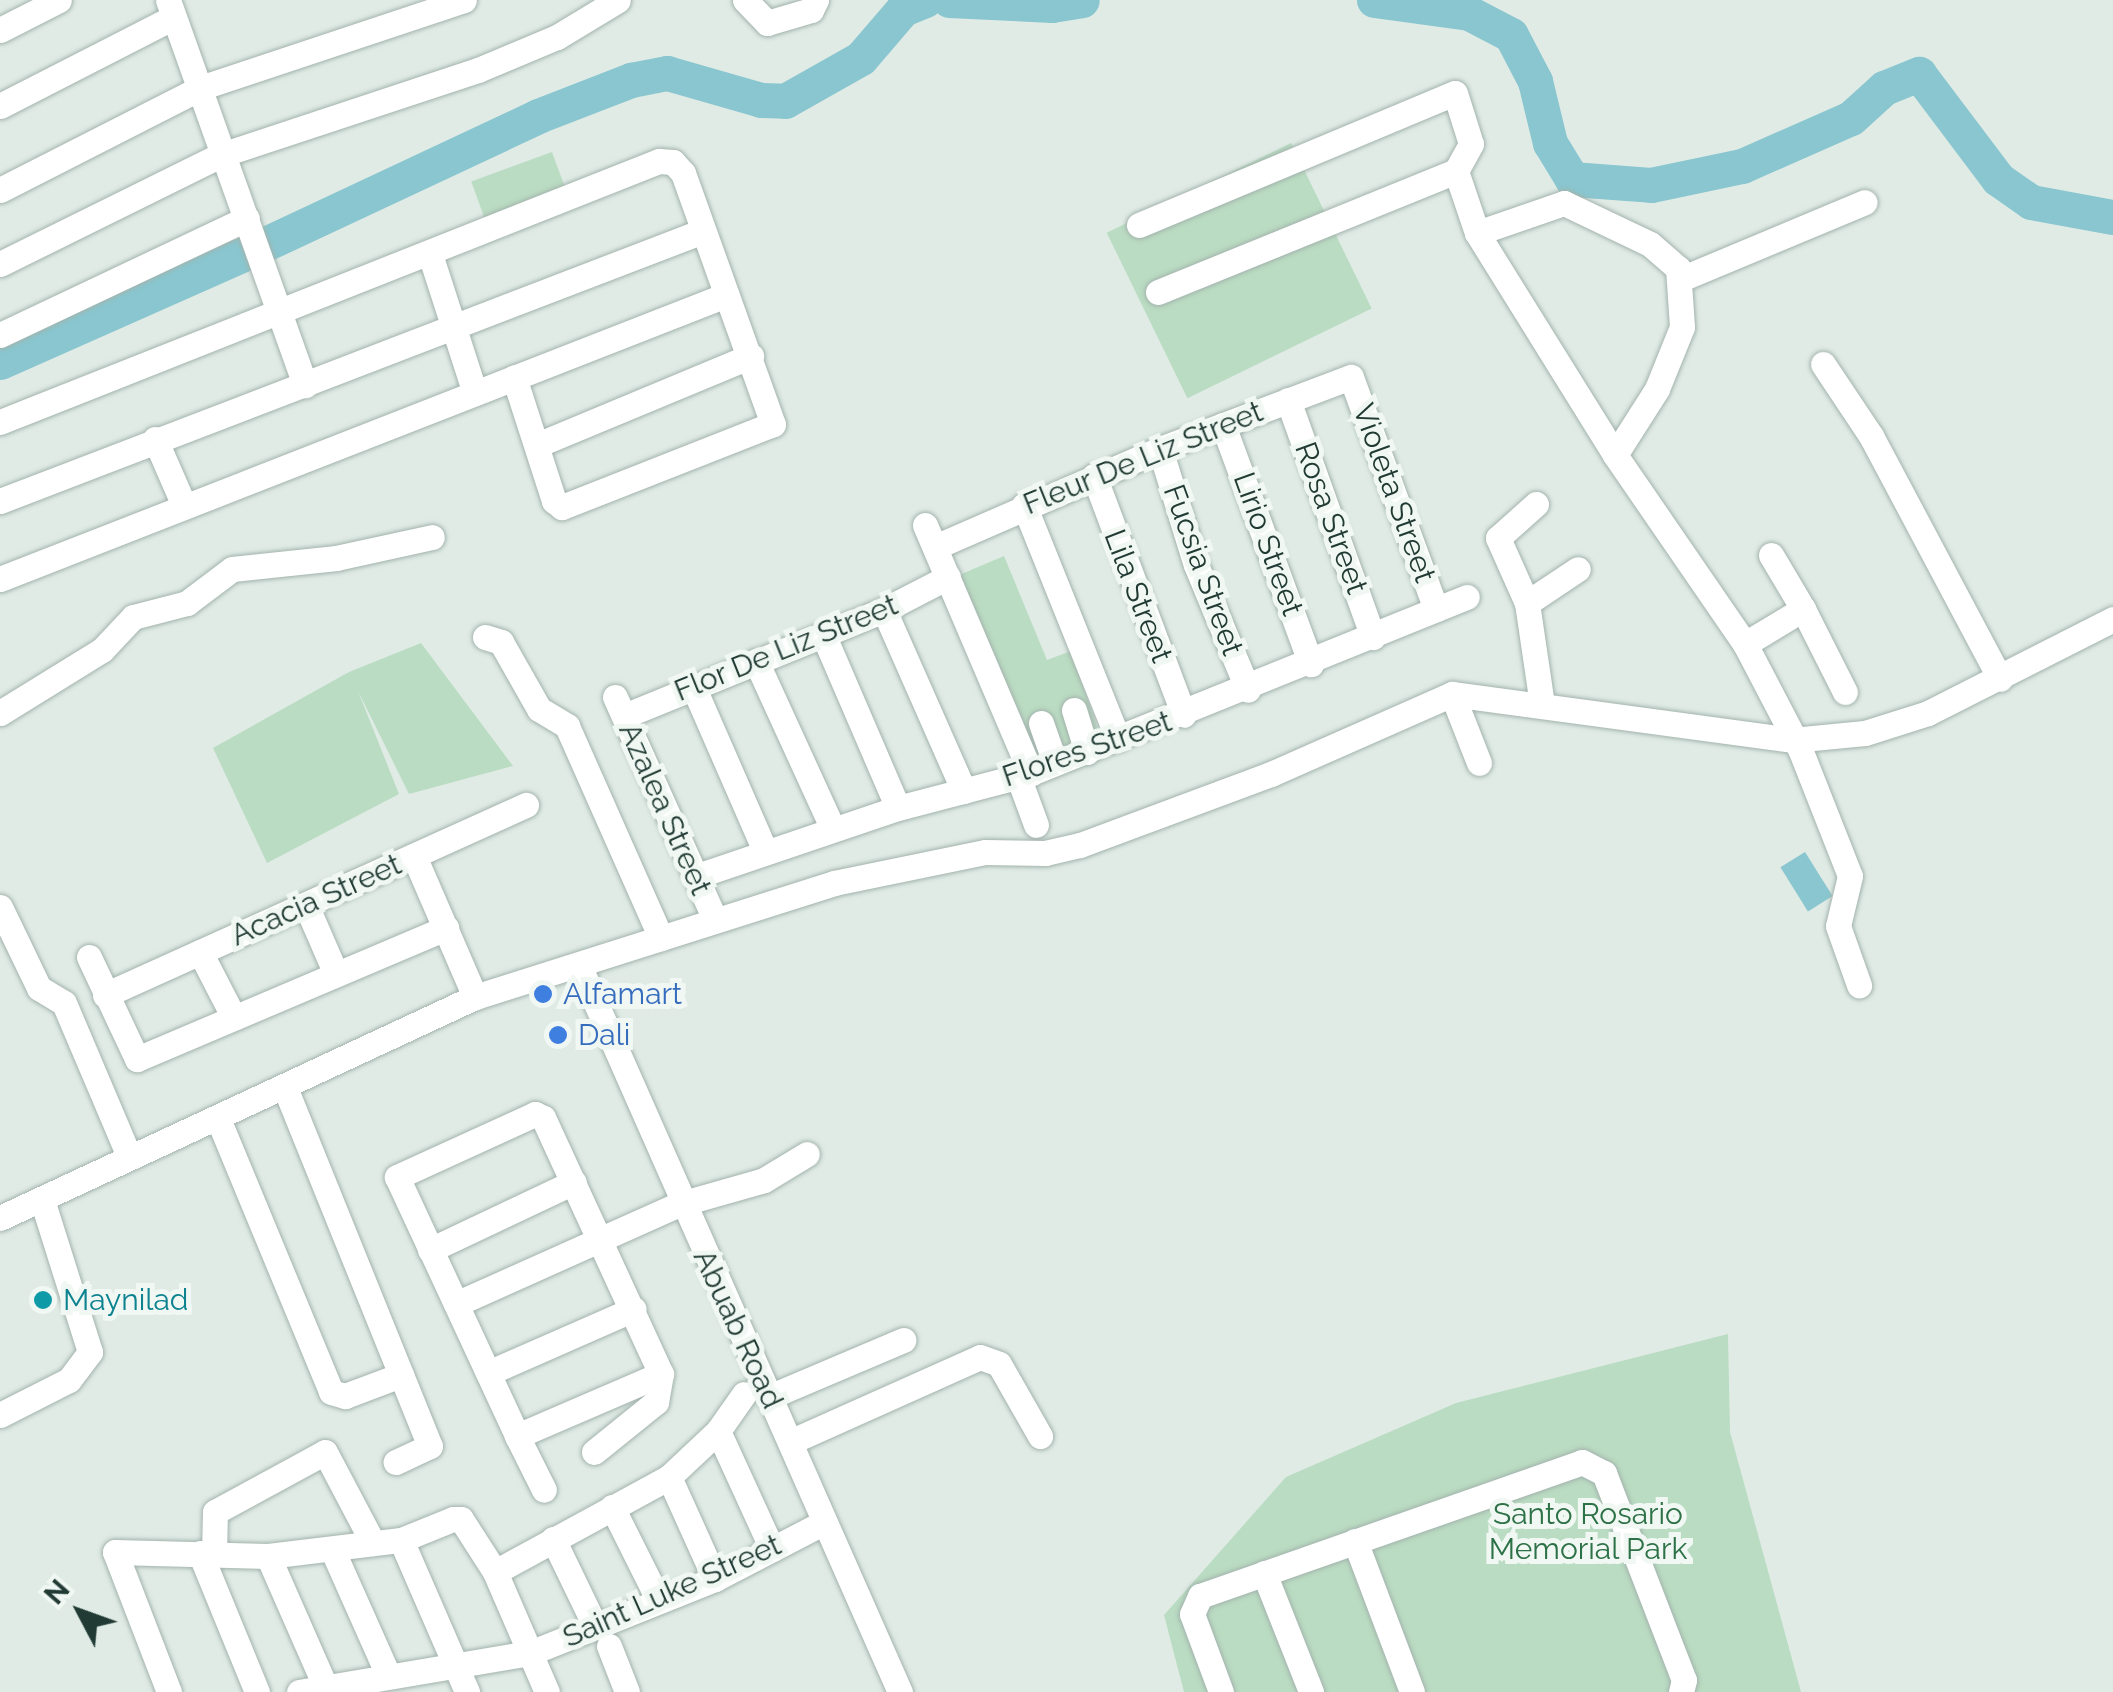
<!DOCTYPE html>
<style>
body{margin:0}
#map{position:relative;width:2113px;height:1692px;overflow:hidden;background:#e0ebe6;font-family:Raleway,sans-serif}
div>[style]{position:absolute}
.green>*{inset:0;background:#badcc2;transform-origin:0 0}
.water>*{inset:0;background:#89c6cf;transform-origin:0 0}
.river>*{height:35px;margin:-17.5px;padding:0 17.5px;transform-origin:17.5px;border-radius:17.5px;background:#89c6cf}
.roads{filter:drop-shadow(0 0 2px #a3b3ad) drop-shadow(0 0 2px #a3b3ad)}
.minor>*{height:25px;margin:-12.5px;padding:0 12.5px;transform-origin:12.5px;border-radius:12.5px;background:#fff}
.dots>*{width:28px;height:28px;translate:-50% -50%;box-sizing:border-box;border:5px solid #f1f8f4;border-radius:50%}
span{translate:-50% -50%;white-space:nowrap;text-align:center;line-height:1.15;-webkit-text-stroke:10px #f1f8f4;paint-order:stroke}
.street-label{font-size:30px;color:#213b34}
.shop-label{font-size:30px;color:#366cbe}
.left{translate:0 -50%;text-align:left}
.culture-label{font-size:30px;color:#0d838f}
.park-label{font-size:30px;color:#2d7146}
.north{position:absolute;left:30px;top:1562px;width:100px;height:100px;-webkit-text-stroke:8px #f1f8f4;paint-order:stroke;rotate:311deg;font-size:28px;font-weight:700;line-height:40px;text-align:center;color:#213b34}
.north::after{content:'';display:block;margin:auto;width:35px;height:45px;background:#213b34;clip-path:polygon(50% 0,100% 100%,50% 72%,0 100%)}
</style>
<div id="map">
<div class="green">
<i style="left:1291px;top:143px;width:184px;height:205px;rotate:64deg"></i>
<i style="left:552px;top:152px;width:40px;height:86px;rotate:70deg"></i>
<i style="clip-path:polygon(1004px 556px,1047px 660px,1071px 651px,1103px 744px,1035px 763px,959px 575px)"></i>
<i style="clip-path:polygon(421px 643px,513px 766px,409px 794px,358px 691px,399px 794px,267px 863px,213px 748px,349px 672px)"></i>
<i style="clip-path:polygon(1728px 1334px,1730px 1432px,1801px 1692px,1184px 1692px,1164px 1615px,1286px 1477px,1456px 1403px)"></i>
</div>
<div class="water">
<i style="left:1805px;top:852px;width:52px;height:29px;rotate:58deg"></i>
</div>
<div class="river">
<i style="left:949px;top:0;width:103px;rotate:2.8deg"></i>
<i style="left:1052px;top:5px;width:30px;rotate:-9deg"></i>
<i style="left:1374px;top:0;width:96px;rotate:7.8deg"></i>
<i style="left:1469px;top:13px;width:47px;rotate:27.6deg"></i>
<i style="left:1511px;top:35px;width:52px;rotate:62.4deg"></i>
<i style="left:1535px;top:81px;width:64px;rotate:76.4deg"></i>
<i style="left:1550px;top:143px;width:42px;rotate:58.6deg"></i>
<i style="left:1572px;top:179px;width:79px;rotate:4.3deg"></i>
<i style="left:1651px;top:185px;width:93px;rotate:-11.8deg"></i>
<i style="left:1742px;top:166px;width:119px;rotate:-23.8deg"></i>
<i style="left:1851px;top:118px;width:45px;rotate:-42.3deg"></i>
<i style="left:1884px;top:88px;width:38px;rotate:-22deg"></i>
<i style="left:1919px;top:74px;width:131px;rotate:53deg"></i>
<i style="left:1998px;top:179px;width:40px;rotate:34.9deg"></i>
<i style="left:2031px;top:202px;width:83px;rotate:10.4deg"></i>
<i style="left:261px;top:246px;width:306px;rotate:-25.1deg"></i>
<i style="left:538px;top:116px;width:100px;rotate:-21.2deg"></i>
<i style="left:631px;top:80px;width:37px;rotate:-11deg"></i>
<i style="left:667px;top:73px;width:98px;rotate:16deg"></i>
<i style="left:761px;top:100px;width:24px;rotate:2deg"></i>
<i style="left:785px;top:101px;width:87px;rotate:-29.5deg"></i>
<i style="left:861px;top:58px;width:65px;rotate:-49.4deg"></i>
<i style="left:903px;top:9px;width:24px;rotate:-22deg"></i>
<i style="left:0;top:362px;width:264px;rotate:-23.9deg"></i>
</div>
<div class="roads">
<div class="minor">
<i style="left:168px;top:0;width:409px;rotate:70.4deg"></i>
<i style="left:745px;top:0;width:32px;rotate:46deg"></i>
<i style="left:767px;top:23px;width:46px;rotate:-16.5deg"></i>
<i style="left:811px;top:10px;width:11px;rotate:-63deg"></i>
<i style="left:0;top:30px;width:66px;rotate:-27deg"></i>
<i style="left:0;top:106px;width:195px;rotate:-27.1deg"></i>
<i style="left:0;top:190px;width:225px;rotate:-27deg"></i>
<i style="left:200px;top:88px;width:278px;rotate:-18.4deg"></i>
<i style="left:1139px;top:225px;width:342px;rotate:-22.7deg"></i>
<i style="left:1455px;top:93px;width:53px;rotate:72.6deg"></i>
<i style="left:1471px;top:144px;width:31px;rotate:119deg"></i>
<i style="left:1477px;top:233px;width:92px;rotate:-19deg"></i>
<i style="left:1564px;top:203px;width:95px;rotate:25.5deg"></i>
<i style="left:1650px;top:244px;width:37px;rotate:41deg"></i>
<i style="left:1678px;top:268px;width:59px;rotate:86.1deg"></i>
<i style="left:1682px;top:327px;width:67px;rotate:112deg"></i>
<i style="left:1657px;top:389px;width:78px;rotate:122.5deg"></i>
<i style="left:430px;top:254px;width:143px;rotate:72.1deg"></i>
<i style="left:0;top:264px;width:246px;rotate:-26.3deg"></i>
<i style="left:221px;top:155px;width:271px;rotate:-18.3deg"></i>
<i style="left:478px;top:70px;width:86px;rotate:-22.7deg"></i>
<i style="left:557px;top:37px;width:71px;rotate:-31.2deg"></i>
<i style="left:1681px;top:279px;width:199px;rotate:-22.7deg"></i>
<i style="left:1158px;top:292px;width:322px;rotate:-22.1deg"></i>
<i style="left:1456px;top:171px;width:65px;rotate:71.3deg"></i>
<i style="left:1477px;top:233px;width:261px;rotate:58.1deg"></i>
<i style="left:1615px;top:455px;width:229px;rotate:55.5deg"></i>
<i style="left:1745px;top:644px;width:119px;rotate:62.4deg"></i>
<i style="left:1800px;top:749px;width:136px;rotate:68.5deg"></i>
<i style="left:1850px;top:876px;width:51px;rotate:103.5deg"></i>
<i style="left:1838px;top:926px;width:63px;rotate:70.4deg"></i>
<i style="left:0;top:335px;width:273px;rotate:-25.3deg"></i>
<i style="left:1823px;top:364px;width:87px;rotate:56.3deg"></i>
<i style="left:1871px;top:436px;width:275px;rotate:62deg"></i>
<i style="left:1288px;top:400px;width:252px;rotate:70.3deg"></i>
<i style="left:0;top:422px;width:709px;rotate:-21.61deg"></i>
<i style="left:659px;top:161px;width:14px;rotate:4deg"></i>
<i style="left:673px;top:162px;width:15px;rotate:48deg"></i>
<i style="left:683px;top:173px;width:267px;rotate:70.3deg"></i>
<i style="left:773px;top:424px;width:227px;rotate:158.5deg"></i>
<i style="left:562px;top:507px;width:10px;rotate:-143deg"></i>
<i style="left:554px;top:501px;width:130px;rotate:-107.9deg"></i>
<i style="left:1223px;top:425px;width:255px;rotate:69.8deg"></i>
<i style="left:155px;top:439px;width:70px;rotate:66.4deg"></i>
<i style="left:537px;top:445px;width:232px;rotate:-22.6deg"></i>
<i style="left:1160px;top:449px;width:121px;rotate:72.8deg"></i>
<i style="left:1196px;top:565px;width:135px;rotate:67.4deg"></i>
<i style="left:1094px;top:476px;width:255px;rotate:69.4deg"></i>
<i style="left:0;top:501px;width:753px;rotate:-21.01deg"></i>
<i style="left:1536px;top:504px;width:51px;rotate:138.2deg"></i>
<i style="left:1498px;top:538px;width:71px;rotate:66deg"></i>
<i style="left:1527px;top:603px;width:103px;rotate:81.6deg"></i>
<i style="left:1024px;top:505px;width:252px;rotate:68.1deg"></i>
<i style="left:925px;top:525px;width:270px;rotate:66.9deg"></i>
<i style="left:935px;top:547px;width:245px;rotate:-23.5deg"></i>
<i style="left:1160px;top:449px;width:204px;rotate:-20.7deg"></i>
<i style="left:1351px;top:377px;width:247px;rotate:69.9deg"></i>
<i style="left:1771px;top:555px;width:63px;rotate:59.3deg"></i>
<i style="left:0;top:579px;width:780px;rotate:-21.36deg"></i>
<i style="left:1527px;top:603px;width:61px;rotate:-33.7deg"></i>
<i style="left:884px;top:610px;width:198px;rotate:66.2deg"></i>
<i style="left:823px;top:634px;width:189px;rotate:66.7deg"></i>
<i style="left:485px;top:637px;width:17px;rotate:17deg"></i>
<i style="left:501px;top:642px;width:77px;rotate:60.4deg"></i>
<i style="left:539px;top:709px;width:33px;rotate:31deg"></i>
<i style="left:567px;top:726px;width:232px;rotate:66.1deg"></i>
<i style="left:1745px;top:644px;width:68px;rotate:-31.1deg"></i>
<i style="left:1803px;top:609px;width:93px;rotate:63.2deg"></i>
<i style="left:756px;top:661px;width:185px;rotate:65.4deg"></i>
<i style="left:693px;top:686px;width:180px;rotate:66.4deg"></i>
<i style="left:1452px;top:694px;width:74px;rotate:68.6deg"></i>
<i style="left:615px;top:697px;width:244px;rotate:65.8deg"></i>
<i style="left:1074px;top:710px;width:44px;rotate:72.8deg"></i>
<i style="left:0;top:713px;width:120px;rotate:-31.7deg"></i>
<i style="left:102px;top:650px;width:45px;rotate:-46.8deg"></i>
<i style="left:133px;top:617px;width:56px;rotate:-14.5deg"></i>
<i style="left:187px;top:603px;width:56px;rotate:-37.1deg"></i>
<i style="left:232px;top:569px;width:105px;rotate:-6deg"></i>
<i style="left:336px;top:558px;width:98px;rotate:-12.3deg"></i>
<i style="left:624px;top:716px;width:281px;rotate:-22.2deg"></i>
<i style="left:884px;top:610px;width:72px;rotate:-27.3deg"></i>
<i style="left:1041px;top:723px;width:42px;rotate:70.7deg"></i>
<i style="left:1018px;top:776px;width:52px;rotate:69.8deg"></i>
<i style="left:414px;top:856px;width:154px;rotate:66.6deg"></i>
<i style="left:697px;top:876px;width:212px;rotate:-18.7deg"></i>
<i style="left:898px;top:808px;width:138px;rotate:-14.7deg"></i>
<i style="left:1031px;top:773px;width:470px;rotate:-22deg"></i>
<i style="left:306px;top:905px;width:75px;rotate:66.5deg"></i>
<i style="left:0;top:907px;width:90px;rotate:64.3deg"></i>
<i style="left:39px;top:988px;width:29px;rotate:31deg"></i>
<i style="left:64px;top:1003px;width:166px;rotate:67deg"></i>
<i style="left:200px;top:952px;width:74px;rotate:62.7deg"></i>
<i style="left:89px;top:957px;width:113px;rotate:64.8deg"></i>
<i style="left:137px;top:1059px;width:336px;rotate:-23deg"></i>
<i style="left:579px;top:965px;width:795px;rotate:66.18deg"></i>
<i style="left:105px;top:995px;width:462px;rotate:-24.3deg"></i>
<i style="left:286px;top:1090px;width:384px;rotate:68deg"></i>
<i style="left:430px;top:1446px;width:38px;rotate:155deg"></i>
<i style="left:219px;top:1121px;width:293px;rotate:67.5deg"></i>
<i style="left:331px;top:1392px;width:15px;rotate:16deg"></i>
<i style="left:345px;top:1396px;width:60px;rotate:-20.6deg"></i>
<i style="left:0;top:1218px;width:524px;rotate:-24.95deg"></i>
<i style="left:475px;top:997px;width:377px;rotate:-17.6deg"></i>
<i style="left:834px;top:883px;width:154px;rotate:-11.6deg"></i>
<i style="left:985px;top:852px;width:60px;rotate:1deg"></i>
<i style="left:1045px;top:853px;width:36px;rotate:-13deg"></i>
<i style="left:1080px;top:845px;width:204px;rotate:-20.4deg"></i>
<i style="left:1271px;top:774px;width:198px;rotate:-23.8deg"></i>
<i style="left:1452px;top:694px;width:343px;rotate:7.7deg"></i>
<i style="left:1792px;top:740px;width:73px;rotate:-5.5deg"></i>
<i style="left:1865px;top:733px;width:66px;rotate:-17.6deg"></i>
<i style="left:1928px;top:713px;width:208px;rotate:-26.9deg"></i>
<i style="left:430px;top:1250px;width:159px;rotate:-25.3deg"></i>
<i style="left:456px;top:1304px;width:245px;rotate:-24.1deg"></i>
<i style="left:680px;top:1204px;width:87px;rotate:-15.9deg"></i>
<i style="left:764px;top:1180px;width:50px;rotate:-31.2deg"></i>
<i style="left:488px;top:1373px;width:159px;rotate:-23.7deg"></i>
<i style="left:769px;top:1397px;width:146px;rotate:-23deg"></i>
<i style="left:0;top:1415px;width:77px;rotate:-26.9deg"></i>
<i style="left:69px;top:1380px;width:35px;rotate:-53deg"></i>
<i style="left:90px;top:1352px;width:159px;rotate:-107.5deg"></i>
<i style="left:718px;top:1431px;width:130px;rotate:65.4deg"></i>
<i style="left:517px;top:1436px;width:60px;rotate:63.4deg"></i>
<i style="left:790px;top:1442px;width:208px;rotate:-24.1deg"></i>
<i style="left:980px;top:1357px;width:20px;rotate:20deg"></i>
<i style="left:999px;top:1364px;width:83px;rotate:60.3deg"></i>
<i style="left:594px;top:1452px;width:80px;rotate:-38.9deg"></i>
<i style="left:656px;top:1402px;width:28px;rotate:-80deg"></i>
<i style="left:661px;top:1374px;width:282px;rotate:-114.7deg"></i>
<i style="left:543px;top:1118px;width:9px;rotate:-153deg"></i>
<i style="left:535px;top:1114px;width:152px;rotate:155.5deg"></i>
<i style="left:397px;top:1177px;width:285px;rotate:65.1deg"></i>
<i style="left:517px;top:1436px;width:157px;rotate:-23.3deg"></i>
<i style="left:669px;top:1477px;width:112px;rotate:65.7deg"></i>
<i style="left:612px;top:1507px;width:103px;rotate:63.4deg"></i>
<i style="left:553px;top:1539px;width:97px;rotate:64.2deg"></i>
<i style="left:401px;top:1540px;width:166px;rotate:66.5deg"></i>
<i style="left:1355px;top:1541px;width:161px;rotate:69.3deg"></i>
<i style="left:332px;top:1549px;width:138px;rotate:66deg"></i>
<i style="left:200px;top:1553px;width:150px;rotate:67.7deg"></i>
<i style="left:214px;top:1555px;width:43px;rotate:-88.7deg"></i>
<i style="left:215px;top:1512px;width:125px;rotate:-28.6deg"></i>
<i style="left:325px;top:1452px;width:103px;rotate:62.2deg"></i>
<i style="left:268px;top:1556px;width:142px;rotate:66.3deg"></i>
<i style="left:495px;top:1572px;width:198px;rotate:-28.6deg"></i>
<i style="left:669px;top:1477px;width:67px;rotate:-43.2deg"></i>
<i style="left:718px;top:1431px;width:45px;rotate:-54.9deg"></i>
<i style="left:1264px;top:1573px;width:128px;rotate:68.4deg"></i>
<i style="left:609px;top:1646px;width:49px;rotate:68.6deg"></i>
<i style="left:169px;top:1692px;width:150px;rotate:-111.1deg"></i>
<i style="left:115px;top:1552px;width:153px;rotate:1.5deg"></i>
<i style="left:268px;top:1556px;width:134px;rotate:-6.9deg"></i>
<i style="left:401px;top:1540px;width:56px;rotate:-22deg"></i>
<i style="left:453px;top:1519px;width:8px"></i>
<i style="left:461px;top:1519px;width:63px;rotate:57.3deg"></i>
<i style="left:495px;top:1572px;width:131px;rotate:66.6deg"></i>
<i style="left:299px;top:1692px;width:234px;rotate:-9.6deg"></i>
<i style="left:530px;top:1653px;width:199px;rotate:-21.8deg"></i>
<i style="left:715px;top:1579px;width:110px;rotate:-27.5deg"></i>
<i style="left:1221px;top:1692px;width:83px;rotate:-110.4deg"></i>
<i style="left:1192px;top:1614px;width:20px;rotate:-66deg"></i>
<i style="left:1200px;top:1596px;width:405px;rotate:-19.3deg"></i>
<i style="left:1582px;top:1462px;width:25px;rotate:27deg"></i>
<i style="left:1604px;top:1473px;width:222px;rotate:68.9deg"></i>
<i style="left:1684px;top:1680px;width:12px;rotate:104deg"></i>
</div>
</div>
<div class="dots">
<i style="left:543px;top:994px;background:#3f7fe0"></i>
<i style="left:558px;top:1035px;background:#3f7fe0"></i>
<i style="left:43px;top:1300px;background:#0f9aa8"></i>
</div>
<div class="street-label">
<span style="left:1143px;top:458px;rotate:-22deg">Fleur De Liz Street</span>
<span style="left:1394px;top:493px;rotate:70deg">Violeta Street</span>
<span style="left:1331px;top:518px;rotate:70deg">Rosa Street</span>
<span style="left:1268px;top:544px;rotate:70deg">Lirio Street</span>
<span style="left:1203px;top:570px;rotate:70deg">Fucsia Street</span>
<span style="left:1138px;top:596px;rotate:69deg">Lila Street</span>
<span style="left:786px;top:648px;rotate:-22deg">Flor De Liz Street</span>
<span style="left:1087px;top:749px;rotate:-19deg">Flores Street</span>
<span style="left:665px;top:809px;rotate:66deg">Azalea Street</span>
<span style="left:316px;top:900px;rotate:-24deg">Acacia Street</span>
<span style="left:738px;top:1329px;rotate:65deg">Abuab Road</span>
<span style="left:672px;top:1591px;rotate:-24deg">Saint Luke Street</span>
</div>
<div class="shop-label">
<span class="left" style="left:563px;top:994px">Alfamart</span>
<span class="left" style="left:578px;top:1035px">Dali</span>
</div>
<div class="culture-label">
<span class="left" style="left:63px;top:1300px">Maynilad</span>
</div>
<div class="park-label">
<span style="left:1588px;top:1531px">Santo Rosario<br>Memorial Park</span>
</div>
<div class="north">N</div>
</div>
